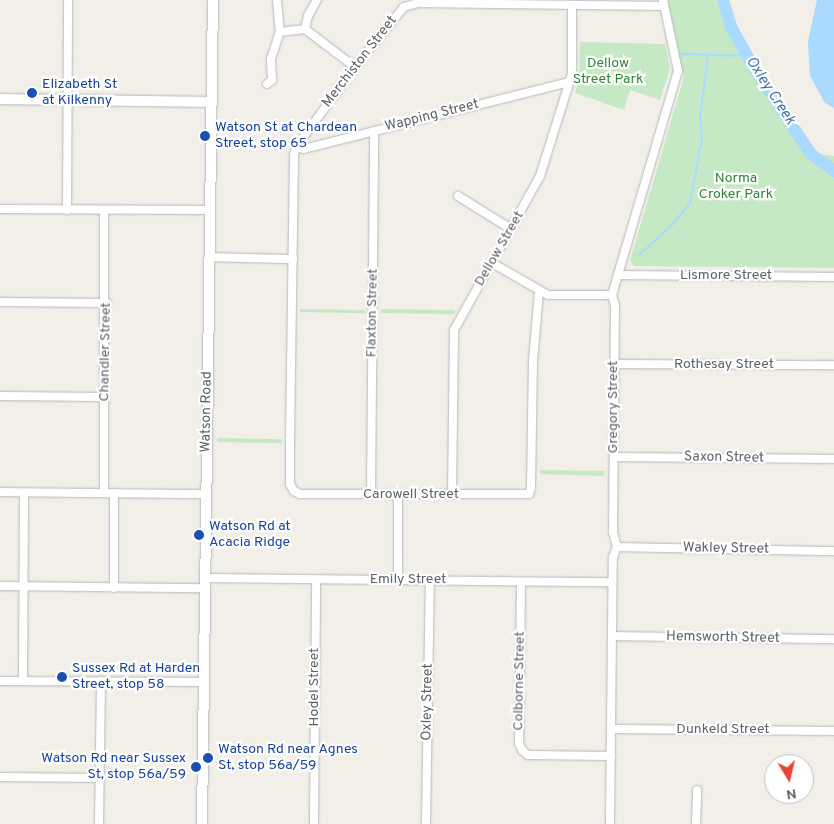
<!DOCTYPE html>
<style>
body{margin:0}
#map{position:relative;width:834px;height:824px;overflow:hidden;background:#f1efe8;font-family:Overpass,sans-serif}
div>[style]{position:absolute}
.green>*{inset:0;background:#c5e8c5;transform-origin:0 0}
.water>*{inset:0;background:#aadaff}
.stream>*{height:2px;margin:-1px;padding:0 1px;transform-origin:1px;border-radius:1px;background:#aadaff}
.river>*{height:12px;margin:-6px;padding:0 6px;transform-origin:6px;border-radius:6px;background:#aadaff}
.roads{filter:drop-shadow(0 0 1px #b5b8bc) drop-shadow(0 0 1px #b5b8bc)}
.street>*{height:8px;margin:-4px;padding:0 4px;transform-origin:4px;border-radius:4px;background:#fff}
.secondary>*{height:10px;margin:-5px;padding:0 5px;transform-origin:5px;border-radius:5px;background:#fff}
.dots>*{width:14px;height:14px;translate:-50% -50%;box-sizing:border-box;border:2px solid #fff;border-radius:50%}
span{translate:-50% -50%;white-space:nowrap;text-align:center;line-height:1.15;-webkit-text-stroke:4.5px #fff;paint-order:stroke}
.street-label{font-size:14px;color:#5f6368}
.park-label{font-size:14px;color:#348238}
.transit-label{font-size:14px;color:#164399}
.left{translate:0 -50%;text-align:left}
.right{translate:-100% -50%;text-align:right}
.water-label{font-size:15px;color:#4174aa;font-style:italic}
.north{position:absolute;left:764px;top:754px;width:50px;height:50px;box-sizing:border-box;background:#fff;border:1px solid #bfc1c3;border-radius:50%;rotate:171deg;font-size:14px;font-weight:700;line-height:20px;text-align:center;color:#5f6368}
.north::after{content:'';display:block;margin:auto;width:18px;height:22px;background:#ea4335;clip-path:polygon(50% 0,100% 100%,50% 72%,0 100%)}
</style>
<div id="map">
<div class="green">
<i style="clip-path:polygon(667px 0,723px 0,731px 27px,752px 64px,811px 153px,834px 156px,834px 268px,634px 266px,630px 261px,684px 77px)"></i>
<i style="clip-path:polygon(580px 42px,665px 44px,670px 68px,660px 100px,630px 90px,624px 110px,575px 93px,579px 77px)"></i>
<i style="left:300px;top:309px;width:65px;height:3px;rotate:1deg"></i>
<i style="left:381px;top:309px;width:74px;height:4px;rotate:1deg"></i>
<i style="left:217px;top:438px;width:65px;height:4px;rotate:1deg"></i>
<i style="clip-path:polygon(540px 470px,605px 471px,604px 476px,540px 474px)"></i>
</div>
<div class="water">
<i style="clip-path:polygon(817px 0,834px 0,834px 108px,825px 103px,810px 76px,808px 41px)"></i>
</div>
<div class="stream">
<i style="left:682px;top:54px;width:65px;rotate:1.8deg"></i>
<i style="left:639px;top:255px;width:43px;rotate:-42.2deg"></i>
<i style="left:671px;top:226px;width:30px;rotate:-50deg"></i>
<i style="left:690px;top:203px;width:65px;rotate:-79.4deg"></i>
<i style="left:702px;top:139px;width:21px;rotate:-95deg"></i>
<i style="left:700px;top:118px;width:63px;rotate:-82.6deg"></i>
</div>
<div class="river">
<i style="left:723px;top:0;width:28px;rotate:73deg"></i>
<i style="left:731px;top:27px;width:47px;rotate:60.7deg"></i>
<i style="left:754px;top:68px;width:103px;rotate:56.5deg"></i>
<i style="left:811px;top:154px;width:29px;rotate:36deg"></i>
</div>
<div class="roads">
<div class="street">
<i style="left:277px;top:0;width:32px;rotate:85deg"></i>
<i style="left:305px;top:29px;width:63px;rotate:37.2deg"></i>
<i style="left:305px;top:29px;width:13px;rotate:-77deg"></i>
<i style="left:308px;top:16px;width:18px;rotate:-61deg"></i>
<i style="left:267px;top:84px;width:6px;rotate:-39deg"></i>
<i style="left:272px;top:80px;width:21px;rotate:-93deg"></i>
<i style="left:271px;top:59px;width:28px;rotate:-72deg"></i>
<i style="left:280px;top:32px;width:25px;rotate:-7deg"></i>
<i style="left:296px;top:147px;width:8px;rotate:14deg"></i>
<i style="left:304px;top:149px;width:273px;rotate:-14.2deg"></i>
<i style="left:458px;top:196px;width:62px;rotate:31.9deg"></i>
<i style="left:0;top:209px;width:210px;rotate:0.3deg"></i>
<i style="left:67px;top:210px;width:210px;rotate:-89.7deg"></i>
<i style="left:209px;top:257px;width:84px;rotate:1.4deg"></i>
<i style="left:492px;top:263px;width:64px;rotate:29.7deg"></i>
<i style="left:548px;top:295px;width:64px"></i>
<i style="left:618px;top:275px;width:216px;rotate:0.5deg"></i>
<i style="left:539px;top:292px;width:68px;rotate:95deg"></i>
<i style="left:533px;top:360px;width:128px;rotate:90.9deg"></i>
<i style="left:531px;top:488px;width:6px;rotate:108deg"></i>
<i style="left:529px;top:494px;width:229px;rotate:180deg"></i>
<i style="left:300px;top:494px;width:7px;rotate:-153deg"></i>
<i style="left:294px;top:491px;width:8px;rotate:-120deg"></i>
<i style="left:290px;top:484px;width:43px;rotate:-90deg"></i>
<i style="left:290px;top:441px;width:286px;rotate:-89.2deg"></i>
<i style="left:294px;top:155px;width:8px;rotate:-76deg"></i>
<i style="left:296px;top:147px;width:99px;rotate:-53.6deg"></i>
<i style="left:355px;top:67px;width:77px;rotate:-50.8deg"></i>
<i style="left:404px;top:7px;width:15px;rotate:-16deg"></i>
<i style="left:418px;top:3px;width:246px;rotate:0.7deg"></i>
<i style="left:0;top:302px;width:107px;rotate:0.5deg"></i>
<i style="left:614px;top:364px;width:220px;rotate:0.3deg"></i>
<i style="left:0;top:396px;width:105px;rotate:0.5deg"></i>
<i style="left:614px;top:457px;width:220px;rotate:0.5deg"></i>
<i style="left:0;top:492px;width:206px;rotate:0.6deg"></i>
<i style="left:104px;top:493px;width:283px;rotate:-90deg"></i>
<i style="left:371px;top:494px;width:363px;rotate:-89.5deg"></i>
<i style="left:452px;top:495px;width:165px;rotate:-89.3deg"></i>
<i style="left:454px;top:330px;width:176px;rotate:-60.8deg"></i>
<i style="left:540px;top:176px;width:107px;rotate:-72.6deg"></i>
<i style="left:572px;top:74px;width:69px;rotate:-90deg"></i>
<i style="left:617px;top:547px;width:217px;rotate:1.1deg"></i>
<i style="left:205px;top:578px;width:407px;rotate:0.6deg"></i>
<i style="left:398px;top:580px;width:86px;rotate:-90deg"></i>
<i style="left:521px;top:582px;width:161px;rotate:90.7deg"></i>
<i style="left:519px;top:743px;width:8px;rotate:67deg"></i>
<i style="left:522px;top:750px;width:8px;rotate:40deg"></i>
<i style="left:528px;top:755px;width:83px;rotate:0.7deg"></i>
<i style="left:0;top:586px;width:204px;rotate:0.6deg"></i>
<i style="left:114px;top:588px;width:95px;rotate:-90deg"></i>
<i style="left:612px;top:636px;width:222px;rotate:0.8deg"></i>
<i style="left:0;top:681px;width:203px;rotate:0.3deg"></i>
<i style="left:23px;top:681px;width:188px;rotate:-89.7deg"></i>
<i style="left:611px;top:729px;width:223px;rotate:0.5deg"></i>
<i style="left:0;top:777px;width:100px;rotate:0.6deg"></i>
<i style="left:99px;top:824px;width:143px;rotate:-89.2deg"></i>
<i style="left:314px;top:824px;width:244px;rotate:-89.5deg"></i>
<i style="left:426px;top:824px;width:244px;rotate:-89.1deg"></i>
<i style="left:610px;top:824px;width:267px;rotate:-89.4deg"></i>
<i style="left:613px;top:557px;width:11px;rotate:-68deg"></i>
<i style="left:617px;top:547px;width:16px;rotate:-105deg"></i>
<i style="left:613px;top:532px;width:226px;rotate:-89.5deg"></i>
<i style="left:615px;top:306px;width:11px;rotate:-105deg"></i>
<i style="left:612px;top:295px;width:234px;rotate:-73.6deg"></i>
<i style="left:678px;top:71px;width:73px;rotate:-101.9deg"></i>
<i style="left:696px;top:824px;width:34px;rotate:-88deg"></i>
</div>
<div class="secondary">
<i style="left:0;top:99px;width:211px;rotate:0.8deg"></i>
<i style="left:202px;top:824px;width:824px;rotate:-89.24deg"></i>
</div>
</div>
<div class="dots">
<i style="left:32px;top:93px;background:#1a4fb4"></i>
<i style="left:205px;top:136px;background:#1a4fb4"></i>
<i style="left:199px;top:535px;background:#1a4fb4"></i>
<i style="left:62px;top:677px;background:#1a4fb4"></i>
<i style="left:208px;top:758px;background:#1a4fb4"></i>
<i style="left:196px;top:767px;background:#1a4fb4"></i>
</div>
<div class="street-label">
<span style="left:360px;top:62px;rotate:-52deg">Merchiston Street</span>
<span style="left:432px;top:116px;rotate:-14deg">Wapping Street</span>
<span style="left:500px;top:249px;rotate:-60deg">Dellow Street</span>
<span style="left:726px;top:276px">Lismore Street</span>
<span style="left:373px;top:313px;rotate:-89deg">Flaxton Street</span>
<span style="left:106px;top:352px;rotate:-89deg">Chandler Street</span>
<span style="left:724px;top:365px">Rothesay Street</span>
<span style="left:614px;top:407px;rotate:-90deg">Gregory Street</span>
<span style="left:207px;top:412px;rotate:-89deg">Watson Road</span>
<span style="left:724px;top:458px;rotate:1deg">Saxon Street</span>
<span style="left:411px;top:495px">Carowell Street</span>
<span style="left:726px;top:549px;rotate:1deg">Wakley Street</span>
<span style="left:408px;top:580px">Emily Street</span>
<span style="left:723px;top:638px;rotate:1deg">Hemsworth Street</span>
<span style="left:520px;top:681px;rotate:-89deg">Colborne Street</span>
<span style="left:315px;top:687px;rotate:-90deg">Hodel Street</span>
<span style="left:428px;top:702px;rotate:-89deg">Oxley Street</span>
<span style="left:723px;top:730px">Dunkeld Street</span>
</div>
<div class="park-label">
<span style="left:608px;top:72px">Dellow<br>Street Park</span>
<span style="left:736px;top:187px">Norma<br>Croker Park</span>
</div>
<div class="transit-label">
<span class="left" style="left:42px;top:93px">Elizabeth St<br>at Kilkenny</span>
<span class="left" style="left:215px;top:136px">Watson St at Chardean<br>Street, stop 65</span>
<span class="left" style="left:209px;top:535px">Watson Rd at<br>Acacia Ridge</span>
<span class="left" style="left:72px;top:677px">Sussex Rd at Harden<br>Street, stop 58</span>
<span class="left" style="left:218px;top:758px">Watson Rd near Agnes<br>St, stop 56a/59</span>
<span class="right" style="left:186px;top:767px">Watson Rd near Sussex<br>St, stop 56a/59</span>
</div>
<div class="water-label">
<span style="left:770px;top:91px;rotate:57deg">Oxley Creek</span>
</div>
<div class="north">N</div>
</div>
